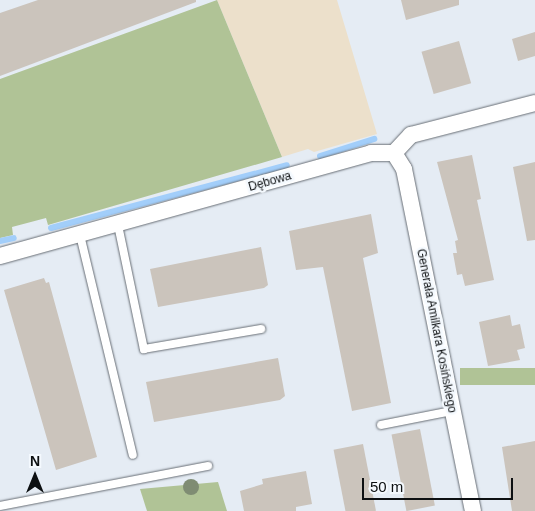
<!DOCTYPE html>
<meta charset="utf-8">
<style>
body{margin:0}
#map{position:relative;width:535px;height:511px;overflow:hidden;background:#e5ecf4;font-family:Arial,sans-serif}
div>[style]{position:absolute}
.industrial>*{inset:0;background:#ece0cb}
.green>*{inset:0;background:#b0c396;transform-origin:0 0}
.stream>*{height:6px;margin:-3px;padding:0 3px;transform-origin:3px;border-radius:3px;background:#a2cefa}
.building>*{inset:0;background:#cbc4bc;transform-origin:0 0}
.roads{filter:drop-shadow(0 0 1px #686e75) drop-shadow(0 0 1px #686e75)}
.service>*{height:8px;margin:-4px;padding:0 4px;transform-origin:4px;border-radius:4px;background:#fff}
.minor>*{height:16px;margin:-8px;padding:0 8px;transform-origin:8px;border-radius:8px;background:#fff}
.trees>*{width:16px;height:16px;margin:-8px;border-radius:50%;background:#7f8c73}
span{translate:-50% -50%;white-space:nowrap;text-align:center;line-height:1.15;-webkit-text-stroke:5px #f4f9fe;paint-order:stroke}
.street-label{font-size:12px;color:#0d1012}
.north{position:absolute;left:10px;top:451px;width:50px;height:50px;-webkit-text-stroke:4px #f4f9fe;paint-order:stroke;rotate:0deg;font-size:14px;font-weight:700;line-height:20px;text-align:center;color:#0d1012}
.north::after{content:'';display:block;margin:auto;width:18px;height:22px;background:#0d1012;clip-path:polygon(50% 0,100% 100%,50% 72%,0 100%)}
.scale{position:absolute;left:362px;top:478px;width:151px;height:22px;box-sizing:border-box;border:2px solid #0d1012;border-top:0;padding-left:6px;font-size:15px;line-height:18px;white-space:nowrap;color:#0d1012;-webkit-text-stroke:4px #f4f9fe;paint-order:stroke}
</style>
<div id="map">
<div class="industrial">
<i style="clip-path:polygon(217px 0,337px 0,377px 134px,314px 152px,308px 149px,282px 157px)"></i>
</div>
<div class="green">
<i style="clip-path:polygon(217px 0,282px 157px,48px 225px,46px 218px,12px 227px,13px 235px,0 238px,0 79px)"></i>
<i style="left:535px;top:368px;width:17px;height:75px;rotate:90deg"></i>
<i style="clip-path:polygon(218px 482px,227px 511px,147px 511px,140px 489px)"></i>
</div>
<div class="stream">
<i style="left:320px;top:156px;width:57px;rotate:-17.5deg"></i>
<i style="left:51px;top:228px;width:244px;rotate:-14.9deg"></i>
<i style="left:0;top:241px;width:14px;rotate:-12deg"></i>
</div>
<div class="building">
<i style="clip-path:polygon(38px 0,196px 0,196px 2px,0 76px,0 13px)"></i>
<i style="clip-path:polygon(401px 0,459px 0,459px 5px,406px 20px)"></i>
<i style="clip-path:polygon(535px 32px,535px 56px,518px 61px,512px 39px)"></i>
<i style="left:459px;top:41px;width:44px;height:39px;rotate:74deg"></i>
<i style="clip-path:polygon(472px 155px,481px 199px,477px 200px,494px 280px,465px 286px,462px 274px,457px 275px,453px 253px,457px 253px,455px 241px,458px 240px,437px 162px)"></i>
<i style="clip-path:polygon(535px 162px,535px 240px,527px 241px,513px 167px)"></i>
<i style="clip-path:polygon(371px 214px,378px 253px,363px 258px,391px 403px,352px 411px,323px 267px,296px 270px,289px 231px)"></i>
<i style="clip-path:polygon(261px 247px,268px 285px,264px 288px,158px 307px,150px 269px)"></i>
<i style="clip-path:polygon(44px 278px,46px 283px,49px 282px,97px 457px,56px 470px,4px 290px)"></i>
<i style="clip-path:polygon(510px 315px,512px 326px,520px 324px,525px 348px,517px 350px,520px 360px,488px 366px,479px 322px)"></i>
<i style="clip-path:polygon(278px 358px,285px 396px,280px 400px,154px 422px,146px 382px)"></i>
<i style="left:420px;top:429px;width:78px;height:29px;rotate:79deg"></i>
<i style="clip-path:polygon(535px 441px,535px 511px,512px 511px,502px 447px)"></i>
<i style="left:363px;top:444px;width:68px;height:30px;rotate:79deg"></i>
<i style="clip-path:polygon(306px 471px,312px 504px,296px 507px,296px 511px,244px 511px,240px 491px,263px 484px,262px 479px)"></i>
</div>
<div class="roads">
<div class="service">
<i style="left:118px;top:225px;width:127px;rotate:78.2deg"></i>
<i style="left:144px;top:349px;width:119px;rotate:-9.7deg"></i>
<i style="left:80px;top:235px;width:226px;rotate:76.5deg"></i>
<i style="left:381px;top:425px;width:72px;rotate:-11.2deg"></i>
<i style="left:0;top:506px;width:212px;rotate:-10.9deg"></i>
</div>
<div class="minor">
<i style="left:394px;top:153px;width:19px;rotate:58deg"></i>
<i style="left:404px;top:169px;width:349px;rotate:78.6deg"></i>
<i style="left:0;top:256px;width:385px;rotate:-15.5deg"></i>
<i style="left:371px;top:153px;width:23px"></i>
<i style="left:394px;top:153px;width:25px;rotate:-47deg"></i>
<i style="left:411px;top:135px;width:128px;rotate:-14.5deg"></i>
</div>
</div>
<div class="trees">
<i style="left:191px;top:487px"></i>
</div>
<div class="street-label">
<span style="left:270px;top:182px;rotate:-16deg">Dębowa</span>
<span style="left:436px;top:331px;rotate:79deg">Generała Amilkara Kosińskiego</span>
</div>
<div class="north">N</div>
<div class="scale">50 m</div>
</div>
